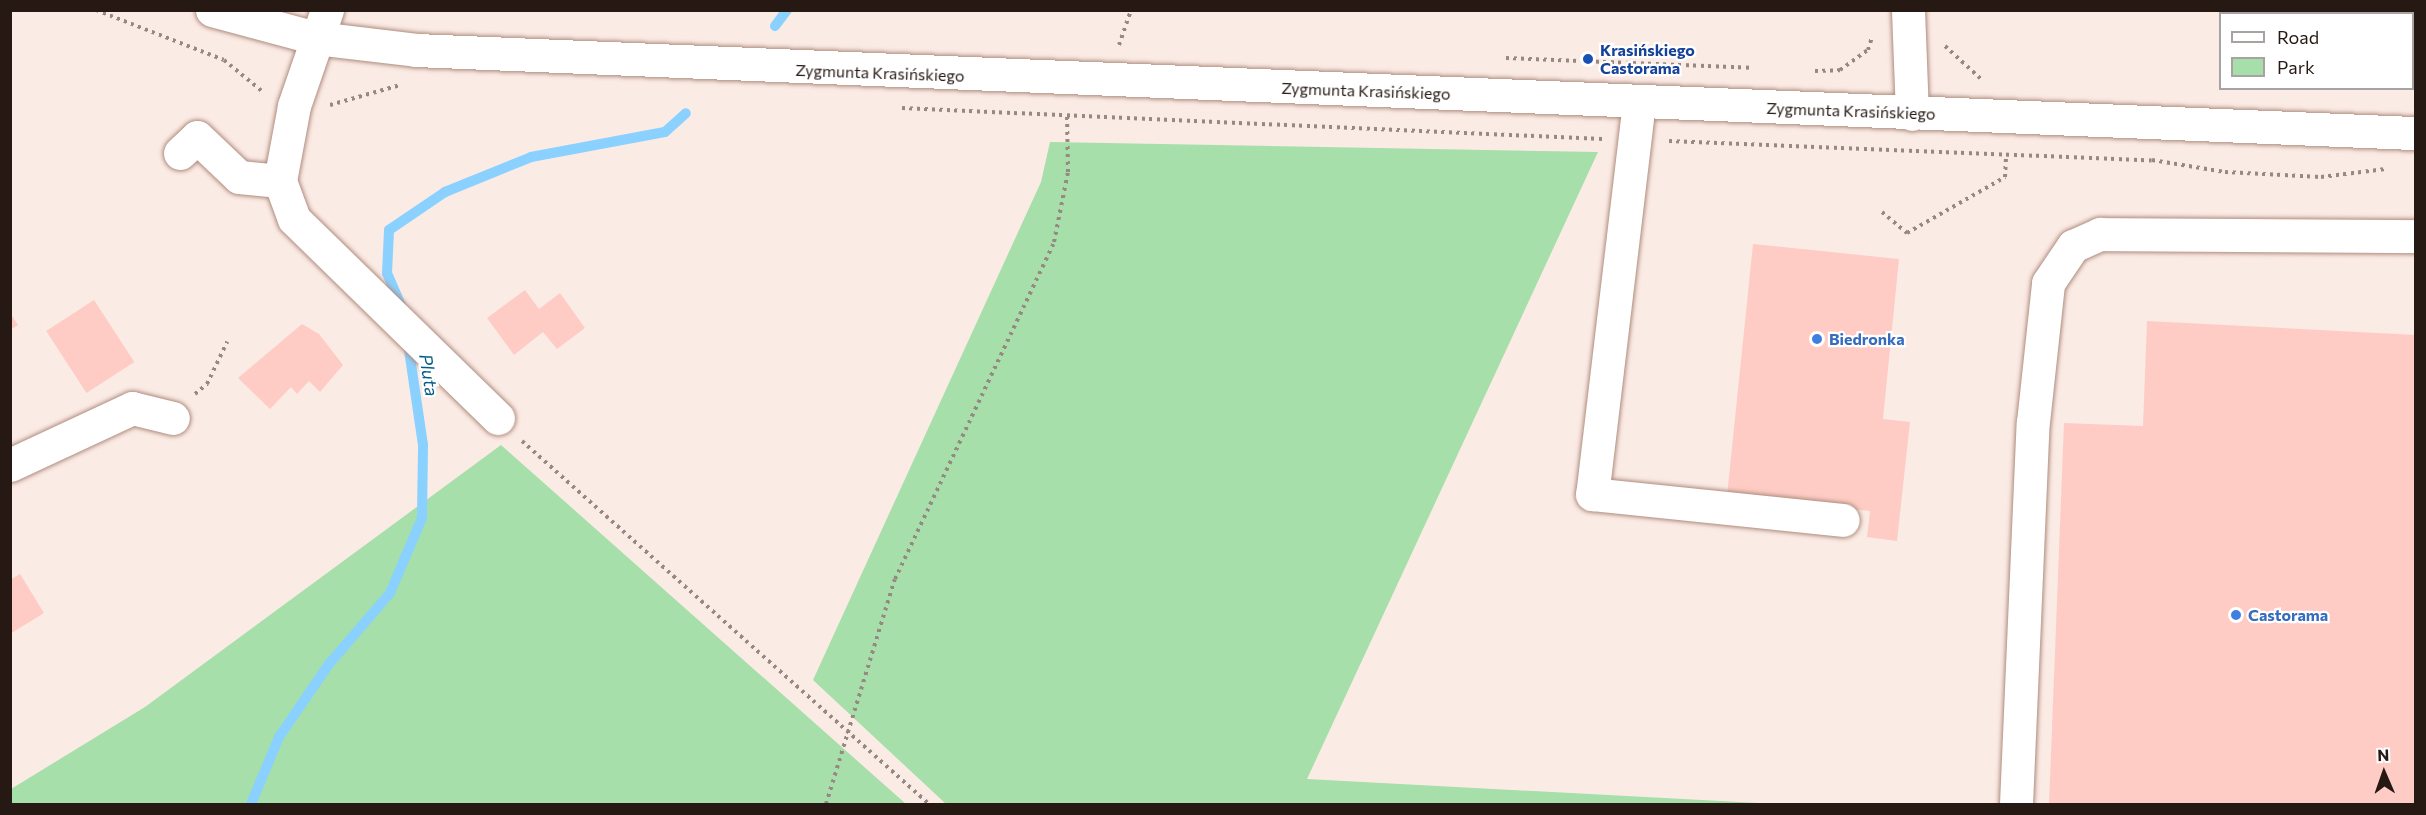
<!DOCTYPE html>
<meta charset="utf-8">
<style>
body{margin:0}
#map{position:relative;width:2426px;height:815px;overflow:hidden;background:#fbebe5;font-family:Commissioner,sans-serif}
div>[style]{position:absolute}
.green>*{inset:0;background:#a6dfa9}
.stream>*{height:10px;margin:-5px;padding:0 5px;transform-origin:5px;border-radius:5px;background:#8ad1ff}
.building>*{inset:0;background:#feccc4;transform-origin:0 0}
.path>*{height:4px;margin-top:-2px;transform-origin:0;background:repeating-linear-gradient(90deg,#968882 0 3px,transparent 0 7.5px)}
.roads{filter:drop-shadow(0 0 2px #af8c7e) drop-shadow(0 0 2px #af8c7e)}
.minor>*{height:33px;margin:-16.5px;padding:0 16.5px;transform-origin:16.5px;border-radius:16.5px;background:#fff}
.dots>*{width:16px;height:16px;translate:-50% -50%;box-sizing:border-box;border:3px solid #fff;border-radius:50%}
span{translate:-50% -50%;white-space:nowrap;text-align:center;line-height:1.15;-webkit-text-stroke:4.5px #fff;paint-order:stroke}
.transit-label{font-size:16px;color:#164399;font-weight:700}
.left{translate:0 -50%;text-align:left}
.street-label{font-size:16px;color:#261914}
.shop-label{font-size:16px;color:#366cbe;font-weight:700}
.water-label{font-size:18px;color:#005d88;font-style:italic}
.frame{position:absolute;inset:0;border:12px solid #261914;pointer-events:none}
.legend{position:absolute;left:2219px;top:12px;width:195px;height:78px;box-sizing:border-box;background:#fff;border:2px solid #a8a3a1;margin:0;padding:8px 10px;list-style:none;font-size:18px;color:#261914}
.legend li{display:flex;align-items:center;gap:12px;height:30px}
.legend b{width:30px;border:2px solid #a8a3a1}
.north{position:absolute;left:2354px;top:743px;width:60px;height:60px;-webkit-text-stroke:4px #fff;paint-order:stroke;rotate:358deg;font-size:16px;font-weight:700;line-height:24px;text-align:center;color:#261914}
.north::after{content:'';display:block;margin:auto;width:21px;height:27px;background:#261914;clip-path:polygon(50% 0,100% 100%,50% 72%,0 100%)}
</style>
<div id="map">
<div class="green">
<i style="clip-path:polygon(1050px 142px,1598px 152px,1307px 779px,1777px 804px,946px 804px,813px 680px,1041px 182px)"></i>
<i style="clip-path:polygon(501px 445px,906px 804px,11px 804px,11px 789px,145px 707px)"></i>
</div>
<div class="stream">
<i style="left:775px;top:26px;width:20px;rotate:-53deg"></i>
<i style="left:403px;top:310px;width:40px;rotate:-113.4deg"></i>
<i style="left:387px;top:273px;width:43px;rotate:-87.3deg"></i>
<i style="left:389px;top:230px;width:68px;rotate:-34.2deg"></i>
<i style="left:445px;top:192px;width:93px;rotate:-22.1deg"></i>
<i style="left:531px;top:157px;width:136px;rotate:-10.6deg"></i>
<i style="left:665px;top:132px;width:28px;rotate:-42deg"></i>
<i style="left:251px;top:804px;width:73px;rotate:-67.3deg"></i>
<i style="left:279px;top:737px;width:88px;rotate:-55.6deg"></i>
<i style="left:329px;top:664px;width:94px;rotate:-49.3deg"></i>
<i style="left:390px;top:593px;width:82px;rotate:-66.9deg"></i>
<i style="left:422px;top:518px;width:73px;rotate:-89.2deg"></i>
<i style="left:423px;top:445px;width:103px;rotate:-98.4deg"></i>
</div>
<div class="building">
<i style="clip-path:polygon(1753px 244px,1899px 259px,1883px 419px,1910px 422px,1897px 541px,1867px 537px,1870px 511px,1727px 496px)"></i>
<i style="clip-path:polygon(525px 290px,539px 309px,560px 293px,585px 328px,557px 349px,543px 332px,514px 355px,487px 318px)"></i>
<i style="left:94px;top:300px;width:74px;height:57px;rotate:57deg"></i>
<i style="clip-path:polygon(10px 313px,18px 325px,10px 330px)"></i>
<i style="clip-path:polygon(2147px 321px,2416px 335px,2416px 804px,2049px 804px,2064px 423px,2143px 426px)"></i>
<i style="clip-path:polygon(302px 324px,319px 334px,343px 365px,320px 392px,309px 381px,297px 394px,291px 387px,270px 409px,238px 378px)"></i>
<i style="clip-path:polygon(20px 574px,44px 613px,10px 634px,10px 580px)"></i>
</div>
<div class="path">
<i style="left:96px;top:10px;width:137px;rotate:21.3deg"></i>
<i style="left:224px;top:60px;width:50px;rotate:39.4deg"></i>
<i style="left:1119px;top:45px;width:37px;rotate:-71deg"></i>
<i style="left:1945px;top:46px;width:49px;rotate:42.5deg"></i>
<i style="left:1506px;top:58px;width:245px;rotate:2.3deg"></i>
<i style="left:1815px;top:71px;width:25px;rotate:-2deg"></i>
<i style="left:1840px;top:70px;width:34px;rotate:-36deg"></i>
<i style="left:1868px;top:50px;width:14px;rotate:-73deg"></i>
<i style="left:330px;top:105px;width:73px;rotate:-15.9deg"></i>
<i style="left:902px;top:108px;width:701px;rotate:2.54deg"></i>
<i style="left:1669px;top:141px;width:483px;rotate:2.3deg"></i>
<i style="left:2152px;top:160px;width:74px;rotate:9.3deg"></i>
<i style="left:2225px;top:172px;width:96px;rotate:3deg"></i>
<i style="left:2321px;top:177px;width:65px;rotate:-7deg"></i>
<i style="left:1882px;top:212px;width:33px;rotate:40deg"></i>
<i style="left:1907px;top:233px;width:113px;rotate:-29.7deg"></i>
<i style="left:2005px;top:177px;width:22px;rotate:-87deg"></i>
<i style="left:195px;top:394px;width:16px;rotate:-40deg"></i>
<i style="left:207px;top:384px;width:47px;rotate:-64.5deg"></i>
<i style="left:522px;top:441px;width:545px;rotate:41.73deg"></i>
<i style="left:826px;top:804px;width:235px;rotate:-73deg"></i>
<i style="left:895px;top:579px;width:373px;rotate:-64.7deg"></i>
<i style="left:1054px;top:242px;width:71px;rotate:-78.7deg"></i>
<i style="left:1068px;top:172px;width:59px;rotate:-91deg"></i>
</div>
<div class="roads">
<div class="minor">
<i style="left:212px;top:10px;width:108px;rotate:15.1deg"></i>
<i style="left:316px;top:38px;width:101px;rotate:6.8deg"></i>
<i style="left:416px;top:50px;width:2002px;rotate:2.38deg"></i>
<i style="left:327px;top:10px;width:102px;rotate:109deg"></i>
<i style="left:294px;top:106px;width:76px;rotate:100.6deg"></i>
<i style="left:280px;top:181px;width:40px;rotate:69.8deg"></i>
<i style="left:294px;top:219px;width:285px;rotate:44.3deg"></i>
<i style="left:1908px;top:10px;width:104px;rotate:87.8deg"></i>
<i style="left:1639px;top:102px;width:395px;rotate:96.8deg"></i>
<i style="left:1592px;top:494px;width:252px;rotate:5.9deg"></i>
<i style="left:180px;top:153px;width:23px;rotate:-43deg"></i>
<i style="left:197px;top:137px;width:58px;rotate:43.6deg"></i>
<i style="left:239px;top:177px;width:41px;rotate:5.6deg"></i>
<i style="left:10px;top:465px;width:135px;rotate:-25deg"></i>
<i style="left:132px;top:408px;width:42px;rotate:13.7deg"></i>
<i style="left:2016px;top:804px;width:382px;rotate:-87.5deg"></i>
<i style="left:2033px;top:422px;width:140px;rotate:-83.8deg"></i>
<i style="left:2048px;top:283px;width:45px;rotate:-56deg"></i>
<i style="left:2073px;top:246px;width:30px;rotate:-24deg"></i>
<i style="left:2100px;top:234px;width:316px;rotate:0.4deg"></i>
</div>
</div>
<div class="dots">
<i style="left:1588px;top:59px;background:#1a4fb4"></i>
<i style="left:1817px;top:339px;background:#3f7fe0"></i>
<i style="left:2236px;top:615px;background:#3f7fe0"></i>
</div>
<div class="transit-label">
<span class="left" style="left:1600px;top:59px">Krasińskiego<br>Castorama</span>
</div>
<div class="street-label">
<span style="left:880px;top:73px;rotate:2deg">Zygmunta Krasińskiego</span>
<span style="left:1366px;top:91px;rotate:2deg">Zygmunta Krasińskiego</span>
<span style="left:1851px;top:111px;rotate:2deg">Zygmunta Krasińskiego</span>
</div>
<div class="shop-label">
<span class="left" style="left:1829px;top:339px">Biedronka</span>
<span class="left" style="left:2248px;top:615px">Castorama</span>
</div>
<div class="water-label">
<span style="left:429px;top:375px;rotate:81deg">Pluta</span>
</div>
<div class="frame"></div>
<ul class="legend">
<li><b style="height:8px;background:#fff"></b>Road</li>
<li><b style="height:16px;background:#a6dfa9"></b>Park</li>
</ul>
<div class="north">N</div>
</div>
